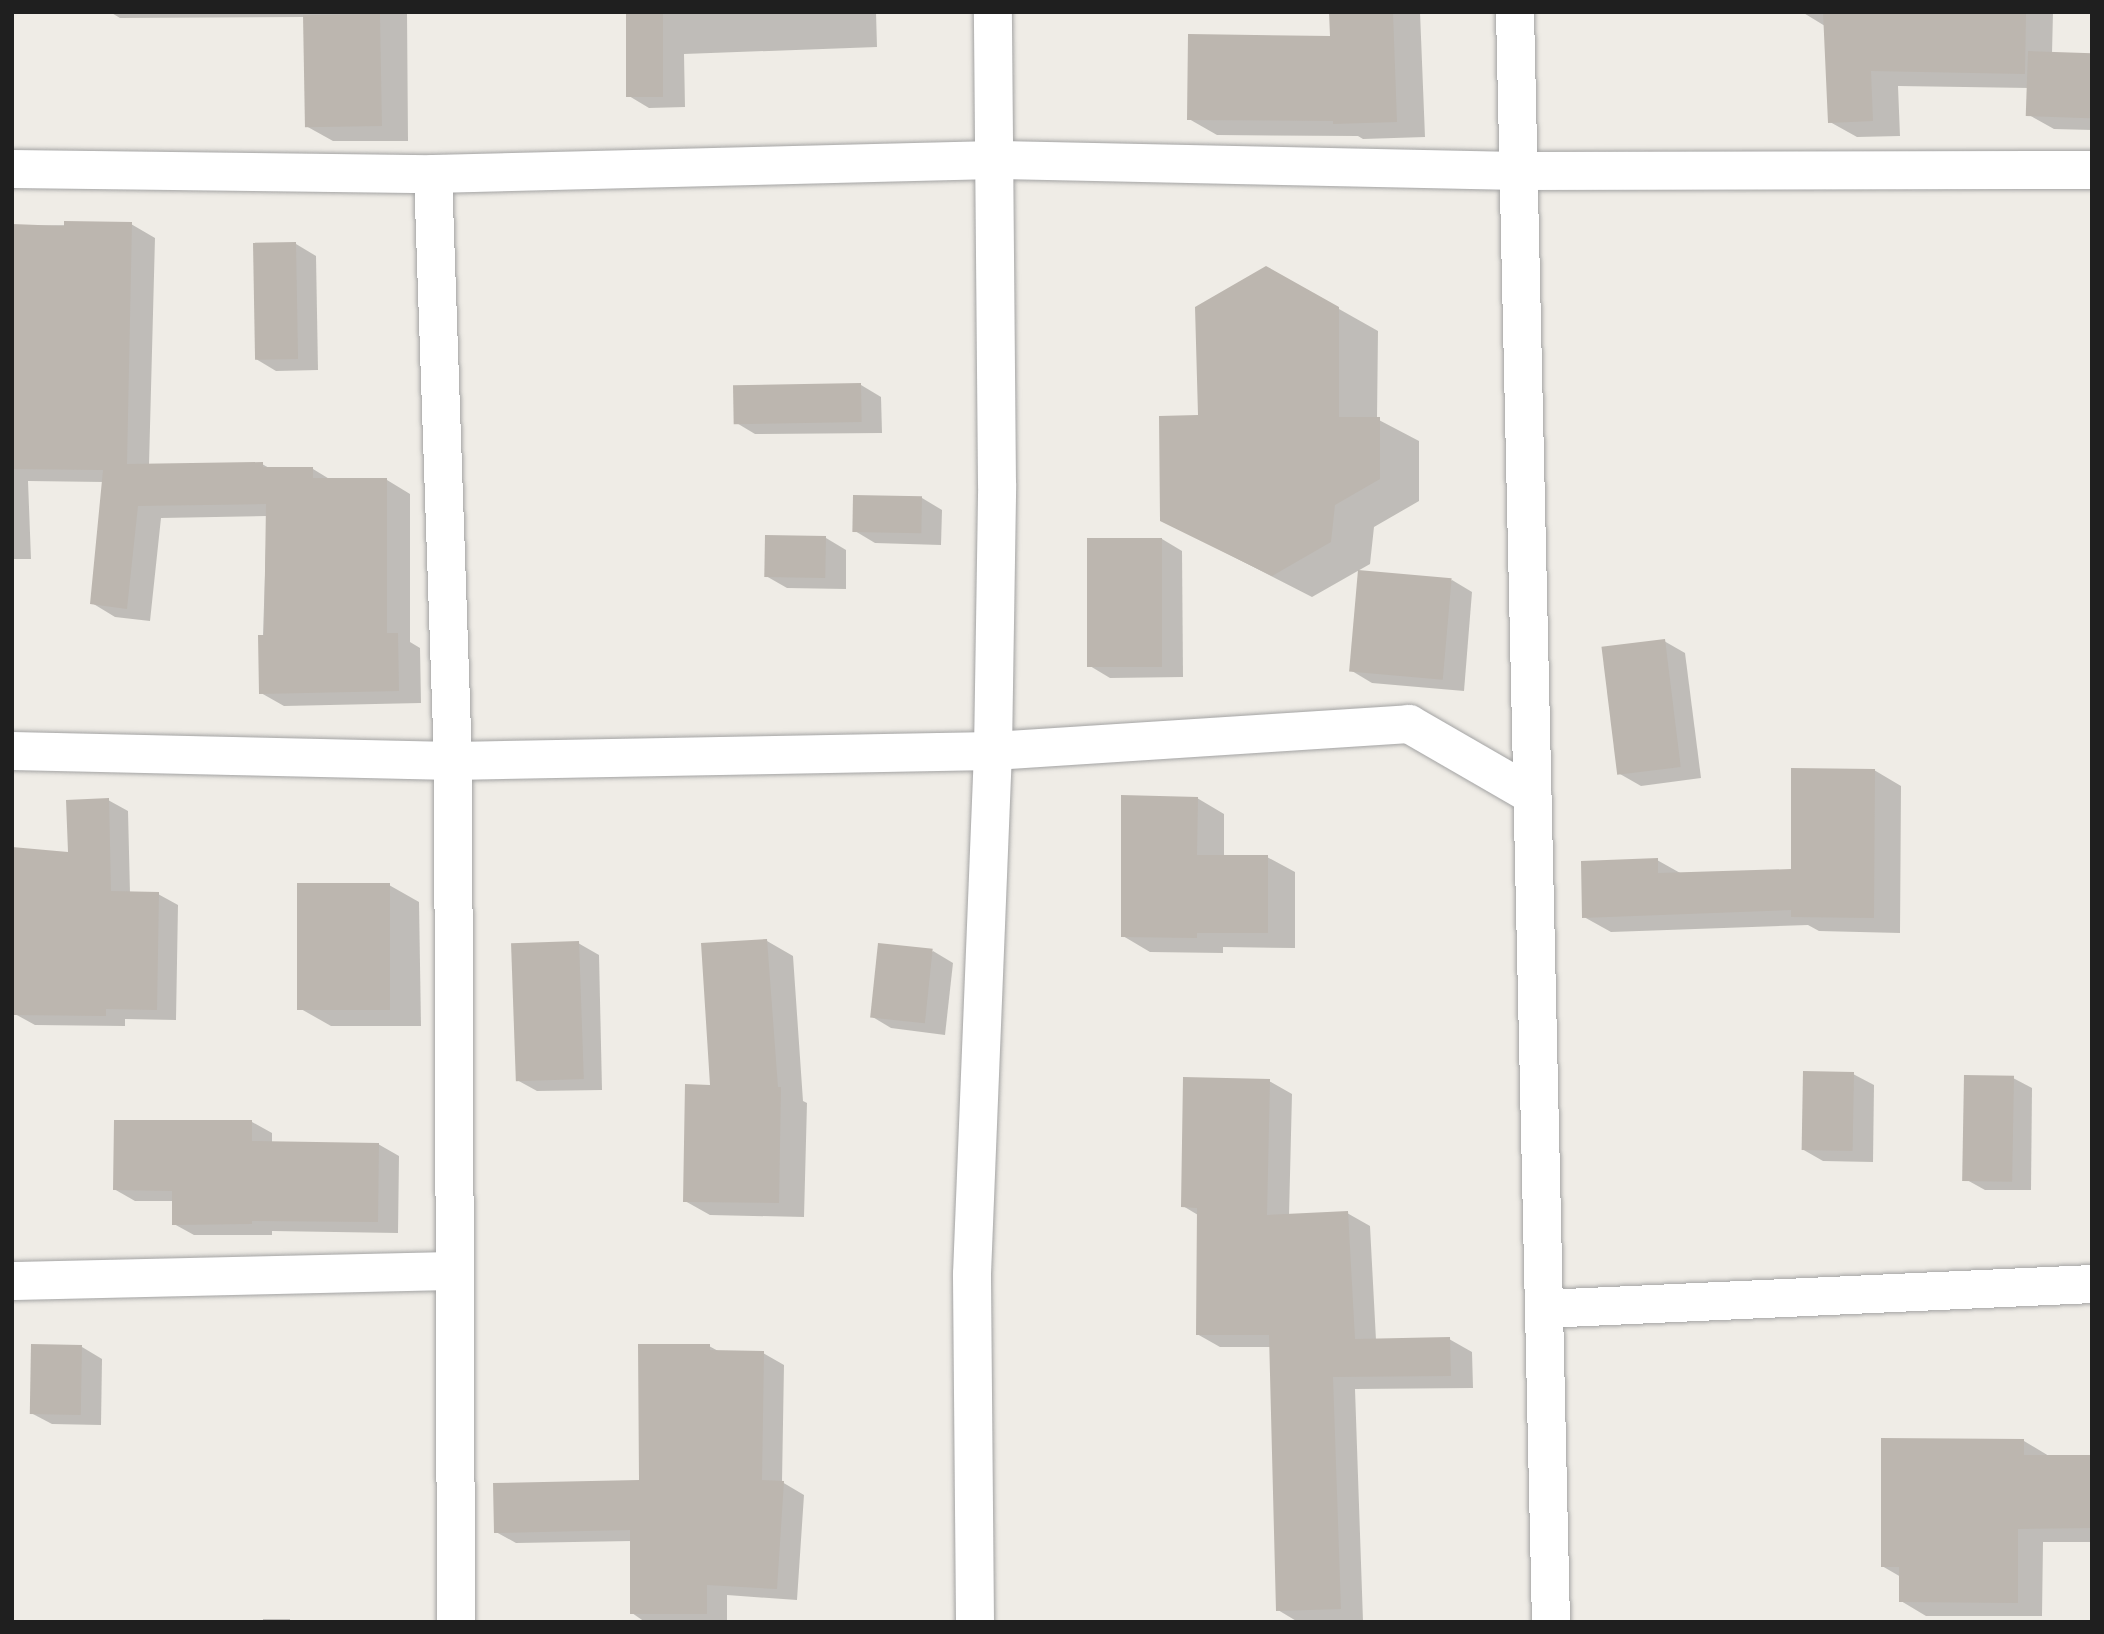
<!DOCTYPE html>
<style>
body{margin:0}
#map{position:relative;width:2104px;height:1634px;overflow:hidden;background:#efece6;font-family:Poppins,sans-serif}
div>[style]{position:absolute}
.shadow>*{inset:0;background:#0003;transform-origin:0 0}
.building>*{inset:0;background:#bcb6af;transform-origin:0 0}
.roads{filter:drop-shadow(0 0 2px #a3a3a3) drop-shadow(0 0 2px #a3a3a3)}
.street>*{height:38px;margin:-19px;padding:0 19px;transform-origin:19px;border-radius:19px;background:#fff}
span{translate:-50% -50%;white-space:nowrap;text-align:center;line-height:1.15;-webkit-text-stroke:5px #fff;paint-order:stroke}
.frame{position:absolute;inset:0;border:14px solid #1f1f1f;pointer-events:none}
</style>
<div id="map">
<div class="shadow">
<i style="clip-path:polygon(110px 12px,407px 12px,408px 141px,333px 141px,306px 126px,305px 17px,120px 18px)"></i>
<i style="clip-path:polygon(628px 12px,876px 12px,877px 47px,684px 54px,685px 107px,649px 108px,629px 96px)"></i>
<i style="clip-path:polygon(1330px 12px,1420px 12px,1425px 137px,1363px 139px,1358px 136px,1217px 135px,1189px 119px,1332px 38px)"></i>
<i style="clip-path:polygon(1802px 12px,2053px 12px,2052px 54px,2092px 54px,2092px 130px,2054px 129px,2029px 115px,2030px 88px,1898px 86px,1900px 136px,1857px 137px,1830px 122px,1825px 26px)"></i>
<i style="clip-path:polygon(131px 224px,155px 238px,149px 465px,262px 464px,271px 469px,313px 469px,331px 480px,387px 480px,410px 494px,410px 642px,420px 648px,421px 703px,284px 706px,261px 693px,267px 516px,161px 518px,150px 621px,115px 617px,92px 603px,104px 482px,28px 481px,31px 559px,12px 559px,12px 226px)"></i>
<i style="clip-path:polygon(296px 244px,316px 256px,318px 370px,276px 371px,256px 359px)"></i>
<i style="clip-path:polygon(1339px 309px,1378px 331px,1377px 419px,1419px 441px,1419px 501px,1374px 527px,1370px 564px,1312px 597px,1162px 520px,1199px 417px)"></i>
<i style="clip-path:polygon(861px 385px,881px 397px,882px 433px,755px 434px,735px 422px)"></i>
<i style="clip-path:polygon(922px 498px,942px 510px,941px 545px,875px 543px,855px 531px)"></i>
<i style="clip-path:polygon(826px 538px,846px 550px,846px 589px,787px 588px,766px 576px)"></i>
<i style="clip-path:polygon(1162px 539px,1182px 551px,1183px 677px,1110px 678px,1090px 666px)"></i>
<i style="clip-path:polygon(1452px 580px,1472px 592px,1464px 691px,1372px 683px,1352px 671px)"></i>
<i style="clip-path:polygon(1664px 641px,1685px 653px,1701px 778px,1641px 786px,1620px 774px)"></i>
<i style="clip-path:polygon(1874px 770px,1901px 786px,1900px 933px,1819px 931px,1808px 925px,1611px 932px,1584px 917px,1657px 860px,1682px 874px,1793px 871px)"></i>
<i style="clip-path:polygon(1197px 798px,1224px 814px,1224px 857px,1267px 857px,1295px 872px,1295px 948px,1223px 947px,1223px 953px,1150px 952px,1123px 936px)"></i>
<i style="clip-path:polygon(108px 800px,128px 811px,130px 893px,158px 894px,178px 905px,176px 1020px,125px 1019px,125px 1026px,35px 1025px,15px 1014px,12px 849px,69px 854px)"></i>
<i style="clip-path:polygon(389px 885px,419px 902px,421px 1026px,331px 1026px,301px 1009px)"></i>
<i style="clip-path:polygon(767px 941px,793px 956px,803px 1101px,807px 1103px,804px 1217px,710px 1215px,685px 1201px,712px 1087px)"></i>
<i style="clip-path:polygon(578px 943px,599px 955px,602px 1090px,537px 1091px,517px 1080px)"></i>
<i style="clip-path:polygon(933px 951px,953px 963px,945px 1035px,891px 1028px,871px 1016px)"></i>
<i style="clip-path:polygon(1853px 1074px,1874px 1085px,1873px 1162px,1823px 1161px,1802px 1149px)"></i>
<i style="clip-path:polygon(2013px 1078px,2032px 1088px,2031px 1190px,1985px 1190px,1967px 1180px)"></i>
<i style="clip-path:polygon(1269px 1081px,1292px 1094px,1289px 1216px,1347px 1213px,1370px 1226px,1376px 1340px,1449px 1339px,1472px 1352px,1473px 1388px,1355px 1389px,1363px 1621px,1298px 1622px,1278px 1610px,1271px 1347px,1220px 1347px,1197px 1334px,1198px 1215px,1183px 1206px)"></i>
<i style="clip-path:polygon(252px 1122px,272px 1133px,272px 1143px,378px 1144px,399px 1156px,398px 1233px,272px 1231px,272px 1235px,194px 1235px,174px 1224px,174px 1201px,135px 1201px,114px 1189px)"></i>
<i style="clip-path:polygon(709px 1346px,720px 1352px,763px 1353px,784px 1365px,782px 1482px,804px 1495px,797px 1600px,727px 1595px,727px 1622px,645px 1622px,632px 1613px,632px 1541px,516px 1543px,496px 1532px,640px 1481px)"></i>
<i style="clip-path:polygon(82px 1347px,102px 1359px,101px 1425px,52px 1424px,31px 1413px)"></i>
<i style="clip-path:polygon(2024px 1441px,2049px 1456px,2092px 1457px,2092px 1542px,2043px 1542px,2042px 1616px,1926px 1616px,1901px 1601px,1901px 1577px,1882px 1566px)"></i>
<i style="left:263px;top:1619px;width:27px;height:3px"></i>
</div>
<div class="building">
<i style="left:626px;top:12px;width:37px;height:85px"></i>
<i style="clip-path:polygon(1329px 12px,1393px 12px,1397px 122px,1333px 124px,1333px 121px,1187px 120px,1188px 34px,1330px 36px)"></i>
<i style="clip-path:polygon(1823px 12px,2026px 12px,2025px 74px,1871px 71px,1873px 121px,1828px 123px)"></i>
<i style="left:380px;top:14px;width:112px;height:77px;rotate:89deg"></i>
<i style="left:2028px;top:51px;width:64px;height:65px;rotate:2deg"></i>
<i style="clip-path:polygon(64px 221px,132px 222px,127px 464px,263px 462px,263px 467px,313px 467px,313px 478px,387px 478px,387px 633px,398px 633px,399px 691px,259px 694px,258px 635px,264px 635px,266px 504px,138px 506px,127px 609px,90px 604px,103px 470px,12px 469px,12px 224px,64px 226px)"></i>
<i style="left:296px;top:242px;width:117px;height:43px;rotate:89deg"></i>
<i style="clip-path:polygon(1266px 266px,1339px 307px,1339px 417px,1380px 417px,1380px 479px,1335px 505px,1331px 542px,1272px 576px,1160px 521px,1159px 416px,1198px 415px,1195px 307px)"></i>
<i style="left:861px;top:383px;width:39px;height:128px;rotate:89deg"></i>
<i style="left:853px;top:495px;width:69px;height:37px;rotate:1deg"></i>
<i style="left:765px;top:535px;width:61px;height:42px;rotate:1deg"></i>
<i style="left:1087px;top:538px;width:75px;height:129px"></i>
<i style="left:1358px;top:570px;width:94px;height:102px;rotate:5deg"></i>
<i style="left:1665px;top:639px;width:129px;height:64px;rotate:83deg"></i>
<i style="clip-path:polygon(1791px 768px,1875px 769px,1874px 918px,1791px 917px,1791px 910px,1582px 918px,1581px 861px,1658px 858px,1658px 873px,1791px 869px)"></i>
<i style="clip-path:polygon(1121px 795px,1198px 797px,1197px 855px,1268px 855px,1268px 933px,1197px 933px,1197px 938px,1121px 937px)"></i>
<i style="clip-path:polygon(109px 798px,111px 891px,159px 892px,157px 1010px,106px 1009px,106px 1016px,13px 1015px,12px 847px,68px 852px,66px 800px)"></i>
<i style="left:297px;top:883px;width:93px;height:127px"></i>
<i style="clip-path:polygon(767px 939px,778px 1087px,781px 1087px,779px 1203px,683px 1202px,685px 1084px,710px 1085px,701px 943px)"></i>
<i style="left:579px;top:941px;width:138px;height:68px;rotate:88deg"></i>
<i style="left:878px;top:943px;width:55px;height:75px;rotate:6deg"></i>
<i style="left:1803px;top:1071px;width:51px;height:79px;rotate:1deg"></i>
<i style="left:1964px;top:1075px;width:50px;height:106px;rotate:1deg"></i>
<i style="clip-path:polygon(1183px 1077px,1270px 1079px,1267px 1215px,1348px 1211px,1355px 1339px,1450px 1337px,1451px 1376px,1333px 1377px,1341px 1609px,1276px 1611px,1269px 1335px,1196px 1335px,1197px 1208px,1181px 1207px)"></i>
<i style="clip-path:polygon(114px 1120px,252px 1120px,252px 1141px,379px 1143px,378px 1222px,252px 1221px,252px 1224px,172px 1225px,172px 1191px,113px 1190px)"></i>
<i style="left:31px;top:1344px;width:51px;height:70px;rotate:1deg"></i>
<i style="clip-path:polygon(638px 1344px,710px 1344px,710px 1350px,764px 1351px,762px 1480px,784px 1481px,777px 1589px,707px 1585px,707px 1614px,630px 1614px,630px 1530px,494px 1533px,493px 1483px,639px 1480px)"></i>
<i style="clip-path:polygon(1881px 1438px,2024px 1439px,2024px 1455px,2092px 1455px,2092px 1528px,2018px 1529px,2018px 1603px,1899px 1602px,1899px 1567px,1881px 1567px)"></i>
</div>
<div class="roads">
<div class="street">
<i style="left:1515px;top:12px;width:1610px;rotate:88.72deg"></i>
<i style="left:12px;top:169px;width:421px;rotate:0.7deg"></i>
<i style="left:433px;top:174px;width:562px;rotate:-1.43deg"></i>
<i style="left:995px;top:160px;width:523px;rotate:1.2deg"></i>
<i style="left:1518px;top:171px;width:574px;rotate:-0.1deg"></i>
<i style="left:433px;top:174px;width:587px;rotate:88.05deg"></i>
<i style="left:453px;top:761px;width:861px;rotate:89.8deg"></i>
<i style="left:12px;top:751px;width:441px;rotate:1.3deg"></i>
<i style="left:453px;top:761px;width:540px;rotate:-1.06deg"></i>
<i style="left:993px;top:751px;width:417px;rotate:-3.7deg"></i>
<i style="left:1409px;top:724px;width:142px;rotate:30deg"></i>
<i style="left:12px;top:1281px;width:442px;rotate:-1.3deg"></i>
<i style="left:1544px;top:1309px;width:549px;rotate:-2.61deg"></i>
<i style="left:975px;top:1622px;width:348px;rotate:-90.5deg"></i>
<i style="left:972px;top:1274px;width:523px;rotate:-87.7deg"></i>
<i style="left:993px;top:751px;width:267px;rotate:-89.1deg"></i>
<i style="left:997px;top:484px;width:472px;rotate:-90.5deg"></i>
</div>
</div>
<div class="frame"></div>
</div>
